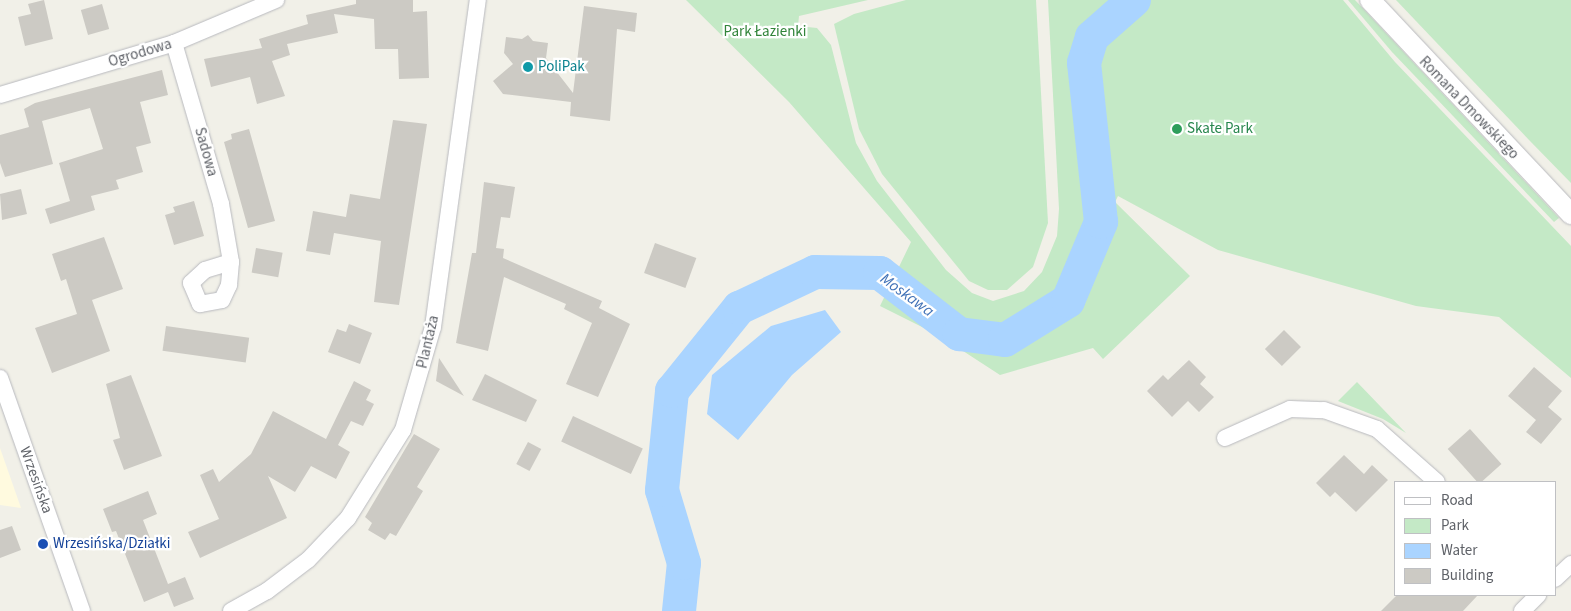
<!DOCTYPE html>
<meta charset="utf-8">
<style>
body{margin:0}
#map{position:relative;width:1571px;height:611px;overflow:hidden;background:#f1f0e8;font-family:"Source Sans 3",sans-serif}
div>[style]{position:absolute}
.commercial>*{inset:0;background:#fffadf}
.green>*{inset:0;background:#c4e9c6}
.water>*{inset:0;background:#aad4ff}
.river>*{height:34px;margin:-17px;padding:0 17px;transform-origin:17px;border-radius:17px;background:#aad4ff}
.building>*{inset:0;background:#cccac4;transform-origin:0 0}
.roads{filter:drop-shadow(0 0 1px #b8b9be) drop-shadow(0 0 1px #b8b9be)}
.minor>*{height:16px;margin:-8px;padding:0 8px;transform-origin:8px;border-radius:8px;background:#fff}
.tertiary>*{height:20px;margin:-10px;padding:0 10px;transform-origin:10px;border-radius:10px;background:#fff}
.dots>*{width:14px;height:14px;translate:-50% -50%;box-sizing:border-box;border:2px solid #fff;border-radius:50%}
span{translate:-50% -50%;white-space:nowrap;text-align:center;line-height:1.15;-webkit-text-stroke:4.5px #fff;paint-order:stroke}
.park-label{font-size:15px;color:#31843a}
.street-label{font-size:15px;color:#5f6268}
.culture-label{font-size:15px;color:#0d838f}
.left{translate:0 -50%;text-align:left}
.leisure-label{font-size:15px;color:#27864d}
.transit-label{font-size:15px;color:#164399}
.water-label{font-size:16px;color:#4172b7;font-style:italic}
.legend{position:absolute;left:1394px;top:481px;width:162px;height:115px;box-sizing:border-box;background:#fff;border:1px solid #bfc0c3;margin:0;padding:6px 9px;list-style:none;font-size:15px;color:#5f6268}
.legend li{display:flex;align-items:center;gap:10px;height:25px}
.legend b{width:25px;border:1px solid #bfc0c3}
</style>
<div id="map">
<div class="commercial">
<i style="clip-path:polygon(0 448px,21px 508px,0 505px)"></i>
</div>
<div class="green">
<i style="clip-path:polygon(686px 0,868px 0,799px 16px,798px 26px,817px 28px,831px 45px,856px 143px,877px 181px,946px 270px,972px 293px,993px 301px,1024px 291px,1042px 272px,1057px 236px,1059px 209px,1048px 0,1343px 0,1395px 62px,1571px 246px,1571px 378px,1499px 317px,1416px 306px,1218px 250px,1118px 196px,1115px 202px,1190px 276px,1103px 359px,1093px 348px,1000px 375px,940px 336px,880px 306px,911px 242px,789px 102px)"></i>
<i style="clip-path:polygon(906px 0,1036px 0,1048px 223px,1033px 267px,1007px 290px,988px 290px,969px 281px,882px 174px,859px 129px,834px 24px,854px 14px)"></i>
<i style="clip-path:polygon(1348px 0,1355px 0,1559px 218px,1554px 222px,1392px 52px)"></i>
<i style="clip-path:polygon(1396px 0,1571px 0,1571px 183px,1530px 141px)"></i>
<i style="clip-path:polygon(1357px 382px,1406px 433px,1383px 419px,1338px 401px)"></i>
</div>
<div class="water">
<i style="clip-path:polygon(825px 310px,841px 332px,792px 375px,738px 440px,707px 414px,712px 375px,771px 326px)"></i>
</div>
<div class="river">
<i style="left:679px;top:611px;width:48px;rotate:-84.1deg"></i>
<i style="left:684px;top:563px;width:76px;rotate:-106.8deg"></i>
<i style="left:662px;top:490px;width:100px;rotate:-84.2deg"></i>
<i style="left:672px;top:391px;width:107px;rotate:-51.1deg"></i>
<i style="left:739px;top:308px;width:84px;rotate:-25.3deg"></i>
<i style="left:815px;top:272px;width:65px;rotate:0.9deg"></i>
<i style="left:880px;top:273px;width:100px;rotate:37.7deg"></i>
<i style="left:959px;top:334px;width:46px;rotate:7.4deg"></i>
<i style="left:1005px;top:340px;width:74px;rotate:-31.8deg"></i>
<i style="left:1068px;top:301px;width:86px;rotate:-67.3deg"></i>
<i style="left:1101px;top:222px;width:160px;rotate:-96.1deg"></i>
<i style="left:1084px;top:63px;width:27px;rotate:-73deg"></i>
<i style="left:1092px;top:37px;width:56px;rotate:-41.4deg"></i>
</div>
<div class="building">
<i style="clip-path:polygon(44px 0,53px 39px,25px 46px,18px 17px,31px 14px,28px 4px)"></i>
<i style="clip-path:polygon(356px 0,413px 0,413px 12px,427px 11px,429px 78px,399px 79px,398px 49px,375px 49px,374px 19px,334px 14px,338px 33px,287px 44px,290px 55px,272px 61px,285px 96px,257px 104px,250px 77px,211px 87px,204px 59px,262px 48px,259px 39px,308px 24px,306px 15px,356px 4px)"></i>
<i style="left:102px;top:4px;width:26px;height:22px;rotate:74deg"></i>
<i style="clip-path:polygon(584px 6px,637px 13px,635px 32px,617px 29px,610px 121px,570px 116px,571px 102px,503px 94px,493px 81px,513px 64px,504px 53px,506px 37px,522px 39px,528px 35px,533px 41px,548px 43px,546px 58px,573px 93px)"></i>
<i style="clip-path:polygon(162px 70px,168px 95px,140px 102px,151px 143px,136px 147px,143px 172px,116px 180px,119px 189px,91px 196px,95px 210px,50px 224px,45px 209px,70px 201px,59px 163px,103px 149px,90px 108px,42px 121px,53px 164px,5px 177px,0 163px,0 135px,29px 127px,24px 109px,35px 103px)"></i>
<i style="clip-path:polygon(393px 120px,427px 124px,399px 305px,374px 302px,381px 241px,334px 233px,330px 255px,306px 251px,313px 211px,346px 217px,350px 194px,380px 199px)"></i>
<i style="clip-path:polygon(249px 129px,275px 221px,248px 228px,224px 142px,232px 139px,231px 134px)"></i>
<i style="clip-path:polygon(484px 182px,515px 187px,510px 218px,501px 217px,496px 248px,504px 249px,503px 258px,602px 301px,599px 308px,630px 324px,598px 397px,566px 384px,592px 323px,564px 309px,566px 304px,504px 277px,488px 351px,456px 343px,472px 253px,476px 253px)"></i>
<i style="clip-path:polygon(21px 189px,27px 214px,2px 220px,0 194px)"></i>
<i style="clip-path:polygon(194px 201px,204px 236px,174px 245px,165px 215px,175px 212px,173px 207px)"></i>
<i style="clip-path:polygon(104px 237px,123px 289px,92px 300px,110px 351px,52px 373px,35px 328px,77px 314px,66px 279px,61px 281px,52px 254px)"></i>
<i style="left:655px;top:243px;width:44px;height:32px;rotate:20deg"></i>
<i style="left:256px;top:248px;width:27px;height:25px;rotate:10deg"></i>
<i style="clip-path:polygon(349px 324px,372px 333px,360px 364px,328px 352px,337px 329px,346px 332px)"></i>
<i style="left:166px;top:326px;width:84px;height:25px;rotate:8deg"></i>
<i style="left:1284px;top:330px;width:24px;height:27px;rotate:45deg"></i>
<i style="clip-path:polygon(439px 358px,464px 396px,436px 381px)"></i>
<i style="clip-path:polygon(1189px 360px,1206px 377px,1200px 384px,1214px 397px,1199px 412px,1188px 401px,1172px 417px,1147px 391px,1163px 375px,1168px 380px)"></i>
<i style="clip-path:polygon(1534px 367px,1562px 391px,1548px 407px,1562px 419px,1541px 444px,1526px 432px,1536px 420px,1508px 396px)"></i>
<i style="clip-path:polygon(485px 374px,537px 400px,526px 422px,472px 400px)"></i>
<i style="clip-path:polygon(131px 375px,162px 456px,124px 470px,113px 440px,120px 438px,106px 384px)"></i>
<i style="clip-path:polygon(354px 381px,371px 390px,366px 400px,374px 404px,363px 426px,351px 421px,338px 445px,350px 452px,336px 479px,311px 466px,295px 492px,268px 476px,287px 518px,200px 558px,188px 532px,219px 519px,200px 475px,213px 469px,219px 482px,251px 454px,273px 411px,326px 439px)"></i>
<i style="left:573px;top:416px;width:77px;height:28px;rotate:25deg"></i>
<i style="left:1470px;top:429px;width:47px;height:30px;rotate:48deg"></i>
<i style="clip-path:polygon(414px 434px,440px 449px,417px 487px,423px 491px,396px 536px,390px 533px,385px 540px,368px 530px,372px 523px,365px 517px)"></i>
<i style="left:528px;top:442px;width:15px;height:25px;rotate:28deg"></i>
<i style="clip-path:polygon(1344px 455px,1364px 474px,1372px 465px,1388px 480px,1356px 512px,1335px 492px,1330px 497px,1316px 483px)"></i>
<i style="clip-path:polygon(148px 491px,157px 514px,143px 520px,168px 584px,185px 577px,194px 599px,174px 607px,168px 592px,144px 602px,116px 531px,112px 532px,103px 509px)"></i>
<i style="clip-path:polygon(12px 526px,21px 550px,0 558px,0 530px)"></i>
<i style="clip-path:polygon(1397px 595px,1478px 595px,1463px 611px,1381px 611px)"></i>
</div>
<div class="roads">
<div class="minor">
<i style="left:174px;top:43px;width:168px;rotate:73.7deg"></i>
<i style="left:221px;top:204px;width:59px;rotate:80.2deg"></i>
<i style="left:231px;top:262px;width:27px;rotate:163deg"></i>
<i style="left:205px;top:270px;width:19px;rotate:137deg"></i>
<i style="left:191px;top:283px;width:23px;rotate:67deg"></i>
<i style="left:200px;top:304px;width:22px;rotate:-10deg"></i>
<i style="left:222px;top:300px;width:17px;rotate:-65deg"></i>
<i style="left:229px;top:285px;width:23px;rotate:-85deg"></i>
<i style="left:0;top:95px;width:182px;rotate:-16.6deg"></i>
<i style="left:174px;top:43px;width:111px;rotate:-22.9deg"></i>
<i style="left:0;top:378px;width:247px;rotate:70.6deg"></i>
<i style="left:1225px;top:438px;width:71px;rotate:-24deg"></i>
<i style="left:1290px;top:409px;width:34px;rotate:2deg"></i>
<i style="left:1324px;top:410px;width:56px;rotate:19.7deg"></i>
<i style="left:1377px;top:429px;width:80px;rotate:41.5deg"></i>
<i style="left:1555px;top:579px;width:22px;rotate:-43deg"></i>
<i style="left:231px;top:611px;width:41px;rotate:-29.1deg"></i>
<i style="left:267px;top:591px;width:51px;rotate:-37.1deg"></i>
<i style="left:308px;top:560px;width:58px;rotate:-46.4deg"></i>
<i style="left:348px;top:518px;width:104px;rotate:-58deg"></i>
<i style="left:403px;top:430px;width:107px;rotate:-73.8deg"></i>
<i style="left:433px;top:327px;width:330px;rotate:-82.2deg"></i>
<i style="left:1522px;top:611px;width:23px;rotate:-45deg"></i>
</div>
<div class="tertiary">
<i style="left:1370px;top:0;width:294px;rotate:46.8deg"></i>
</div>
</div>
<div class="dots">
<i style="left:528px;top:67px;background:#0f9aa8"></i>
<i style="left:1177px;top:129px;background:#2e9e5b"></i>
<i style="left:43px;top:544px;background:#1a4fb4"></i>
</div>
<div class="park-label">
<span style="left:765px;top:32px">Park Łazienki</span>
</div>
<div class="street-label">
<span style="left:140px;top:53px;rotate:-17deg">Ogrodowa</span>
<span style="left:1469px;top:108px;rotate:46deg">Romana Dmowskiego</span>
<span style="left:206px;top:152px;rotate:74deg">Sadowa</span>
<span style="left:428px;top:342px;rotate:-77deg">Plantaża</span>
<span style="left:36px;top:480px;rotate:70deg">Wrzesińska</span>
</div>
<div class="culture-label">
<span class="left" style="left:538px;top:67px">PoliPak</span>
</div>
<div class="leisure-label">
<span class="left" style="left:1187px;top:129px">Skate Park</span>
</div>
<div class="transit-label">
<span class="left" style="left:53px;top:544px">Wrzesińska/Działki</span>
</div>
<div class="water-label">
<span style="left:907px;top:295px;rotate:36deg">Moskawa</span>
</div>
<ul class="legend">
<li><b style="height:6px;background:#fff"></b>Road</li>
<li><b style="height:14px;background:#c4e9c6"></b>Park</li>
<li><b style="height:14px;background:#aad4ff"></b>Water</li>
<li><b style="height:14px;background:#cccac4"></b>Building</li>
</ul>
</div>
